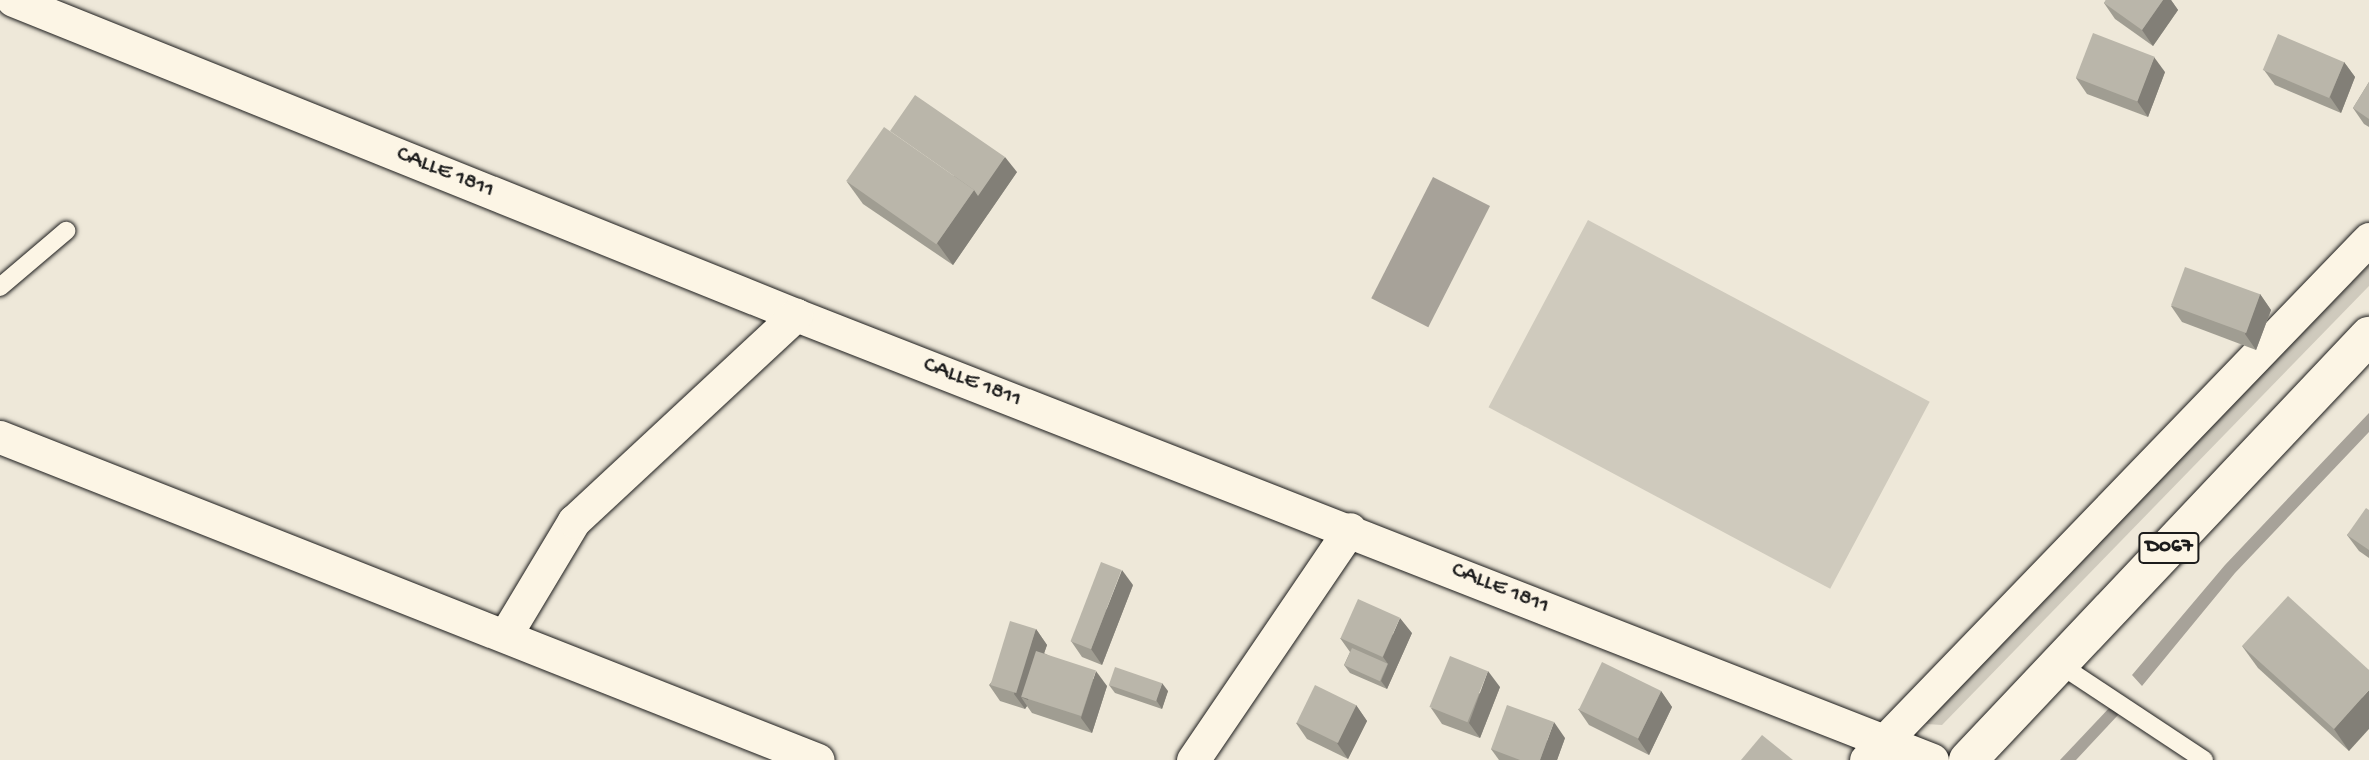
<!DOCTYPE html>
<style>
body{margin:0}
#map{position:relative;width:2369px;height:760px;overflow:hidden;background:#eee8d9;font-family:"Gochi Hand",sans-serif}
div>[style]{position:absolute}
.green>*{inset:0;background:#cfcabd;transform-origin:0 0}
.water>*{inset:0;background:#a7a299;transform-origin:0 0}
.roads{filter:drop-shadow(0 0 2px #1c1c1c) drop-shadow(0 0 2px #1c1c1c)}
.service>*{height:18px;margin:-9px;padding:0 9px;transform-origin:9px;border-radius:9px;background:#fcf5e5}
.minor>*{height:33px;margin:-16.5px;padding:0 16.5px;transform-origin:16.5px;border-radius:16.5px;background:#fcf5e5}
.primary>*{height:38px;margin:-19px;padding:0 19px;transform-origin:19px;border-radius:19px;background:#fcf5e5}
.wall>*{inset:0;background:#a09d92}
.shaded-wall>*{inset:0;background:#827f77}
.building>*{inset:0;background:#bab6aa;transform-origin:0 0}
span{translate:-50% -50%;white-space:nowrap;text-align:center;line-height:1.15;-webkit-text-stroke:5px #fcf5e5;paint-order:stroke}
.shield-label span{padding:2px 5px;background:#fcf5e5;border:2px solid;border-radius:5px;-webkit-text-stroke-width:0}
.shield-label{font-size:21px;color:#1c1c1c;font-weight:700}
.street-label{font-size:23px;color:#1c1c1c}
</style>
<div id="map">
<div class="green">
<i style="left:1588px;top:220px;width:387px;height:212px;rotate:28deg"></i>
<i style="clip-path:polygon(2369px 265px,2369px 286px,1942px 725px,1926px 724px,1930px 712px)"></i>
</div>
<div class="water">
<i style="left:1433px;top:177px;width:64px;height:136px;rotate:27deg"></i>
<i style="clip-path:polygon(2369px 413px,2369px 432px,2235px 573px,2142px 686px,2132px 675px,2225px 565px)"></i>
<i style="clip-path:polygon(2111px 706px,2119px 714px,2076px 760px,2060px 760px)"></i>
</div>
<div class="roads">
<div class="service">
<i style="left:0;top:287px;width:87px;rotate:-40.3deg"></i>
<i style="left:2059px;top:664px;width:174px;rotate:33.5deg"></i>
</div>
<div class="minor">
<i style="left:13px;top:0;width:844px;rotate:21.91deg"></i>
<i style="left:796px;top:315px;width:1220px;rotate:21.39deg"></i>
<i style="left:0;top:437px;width:879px;rotate:21.55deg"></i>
<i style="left:506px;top:634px;width:132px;rotate:-59deg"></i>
<i style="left:574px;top:521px;width:303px;rotate:-42.9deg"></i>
<i style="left:1193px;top:760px;width:279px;rotate:-55.8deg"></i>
<i style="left:1866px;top:760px;width:724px;rotate:-46.01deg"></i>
</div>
<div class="primary">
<i style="left:1968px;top:760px;width:584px;rotate:-46.6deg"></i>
</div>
</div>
<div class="wall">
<i style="clip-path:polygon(2106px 0,2171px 0,2178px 10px,2153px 46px,2115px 19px,2104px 3px)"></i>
<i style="clip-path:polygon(2344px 62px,2355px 77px,2341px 113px,2275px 85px,2264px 70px)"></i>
<i style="clip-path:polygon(2165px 72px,2148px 117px,2087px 94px,2076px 78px)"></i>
<i style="clip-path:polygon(2369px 82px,2369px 127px,2364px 124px,2353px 108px)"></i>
<i style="clip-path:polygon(1017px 172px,953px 265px,863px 204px,847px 182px)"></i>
<i style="clip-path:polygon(2260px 294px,2271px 310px,2256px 350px,2182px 322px,2171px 306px)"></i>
<i style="clip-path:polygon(2369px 510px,2369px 558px,2359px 551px,2347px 535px)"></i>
<i style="clip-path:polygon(1133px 585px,1102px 665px,1082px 657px,1071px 641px)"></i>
<i style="clip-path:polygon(1036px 629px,1047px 645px,1044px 653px,1107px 686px,1092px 733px,1032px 713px,1027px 706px,1025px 709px,1000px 701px,989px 685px)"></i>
<i style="clip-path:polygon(1412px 633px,1387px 689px,1350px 673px,1344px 665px,1350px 652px,1340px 638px)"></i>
<i style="clip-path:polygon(2242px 646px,2369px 670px,2349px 751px,2258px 668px)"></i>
<i style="clip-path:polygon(1109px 685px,1168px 691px,1162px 709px,1115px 693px)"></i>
<i style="clip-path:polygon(1500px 687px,1480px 738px,1442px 724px,1431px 708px)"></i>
<i style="clip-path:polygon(1661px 691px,1672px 707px,1649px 755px,1589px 725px,1578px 709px)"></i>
<i style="clip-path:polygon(1356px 705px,1367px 721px,1348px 759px,1307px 739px,1296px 723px)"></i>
<i style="clip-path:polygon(1565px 738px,1557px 760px,1499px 760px,1491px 749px)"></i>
</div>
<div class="shaded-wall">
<i style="clip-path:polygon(2163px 0,2171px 0,2178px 10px,2153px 46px,2142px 30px)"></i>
<i style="clip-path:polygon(2154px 57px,2165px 72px,2148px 117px,2137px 101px)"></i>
<i style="clip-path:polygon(2344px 62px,2355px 77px,2341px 113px,2330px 97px)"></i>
<i style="clip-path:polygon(1005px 157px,1017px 172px,953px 265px,937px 243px,974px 190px)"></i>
<i style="clip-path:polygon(2260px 294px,2271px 310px,2256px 350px,2245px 334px)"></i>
<i style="clip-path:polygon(1122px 570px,1133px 585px,1102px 665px,1091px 649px)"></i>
<i style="clip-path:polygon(1400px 618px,1412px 633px,1387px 689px,1381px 681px,1388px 664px,1383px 657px)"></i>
<i style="clip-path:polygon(1036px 629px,1047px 645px,1028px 700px,1021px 697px,1027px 706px,1025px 709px,1014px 694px)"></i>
<i style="clip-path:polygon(1096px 671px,1107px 686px,1092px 733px,1081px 718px)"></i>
<i style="clip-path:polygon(1488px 671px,1500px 687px,1480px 738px,1469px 723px)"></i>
<i style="clip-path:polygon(1162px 683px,1168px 691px,1162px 709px,1156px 700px)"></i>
<i style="clip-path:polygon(2369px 690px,2369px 729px,2349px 751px,2334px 729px)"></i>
<i style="clip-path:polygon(1661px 691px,1672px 707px,1649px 755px,1638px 739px)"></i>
<i style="clip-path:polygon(1356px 705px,1367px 721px,1348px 759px,1337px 743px)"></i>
<i style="clip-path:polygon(1554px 722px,1565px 738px,1557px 760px,1540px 760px)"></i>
</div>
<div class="building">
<i style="clip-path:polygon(2106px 0,2163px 0,2142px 30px,2104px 3px)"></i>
<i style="left:2093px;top:33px;width:66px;height:48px;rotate:21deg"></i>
<i style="left:2278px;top:34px;width:72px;height:39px;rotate:23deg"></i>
<i style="clip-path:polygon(2369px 82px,2369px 119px,2353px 108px)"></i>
<i style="clip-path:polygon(915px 95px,1005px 157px,978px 196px,974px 190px,890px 131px)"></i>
<i style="left:884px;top:127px;width:110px;height:66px;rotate:35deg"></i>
<i style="left:2185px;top:267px;width:80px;height:41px;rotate:20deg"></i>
<i style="clip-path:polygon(2366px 508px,2369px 510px,2369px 550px,2347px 535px)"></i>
<i style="left:1101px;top:562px;width:22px;height:85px;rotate:21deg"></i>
<i style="clip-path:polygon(2288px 596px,2369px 670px,2369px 690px,2334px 729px,2242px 646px)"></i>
<i style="left:1358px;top:599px;width:46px;height:43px;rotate:24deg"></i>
<i style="left:1010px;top:621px;width:27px;height:67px;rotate:17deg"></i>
<i style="left:1352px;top:648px;width:39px;height:19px;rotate:24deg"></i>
<i style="left:1036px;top:651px;width:63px;height:48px;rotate:18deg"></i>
<i style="left:1450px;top:656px;width:41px;height:55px;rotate:22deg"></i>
<i style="left:1602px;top:662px;width:66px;height:53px;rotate:26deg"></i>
<i style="left:1115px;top:667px;width:50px;height:19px;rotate:19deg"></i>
<i style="left:1315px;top:685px;width:46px;height:42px;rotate:26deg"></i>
<i style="clip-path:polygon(1507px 705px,1554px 722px,1540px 760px,1520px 760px,1491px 749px)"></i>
<i style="clip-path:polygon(1762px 735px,1793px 760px,1741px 760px)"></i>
</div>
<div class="shield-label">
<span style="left:2169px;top:548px">D067</span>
</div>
<div class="street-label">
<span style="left:445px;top:173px;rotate:22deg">CALLE 1811</span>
<span style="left:972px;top:383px;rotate:21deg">CALLE 1811</span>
<span style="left:1500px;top:589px;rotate:22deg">CALLE 1811</span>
</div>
</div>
